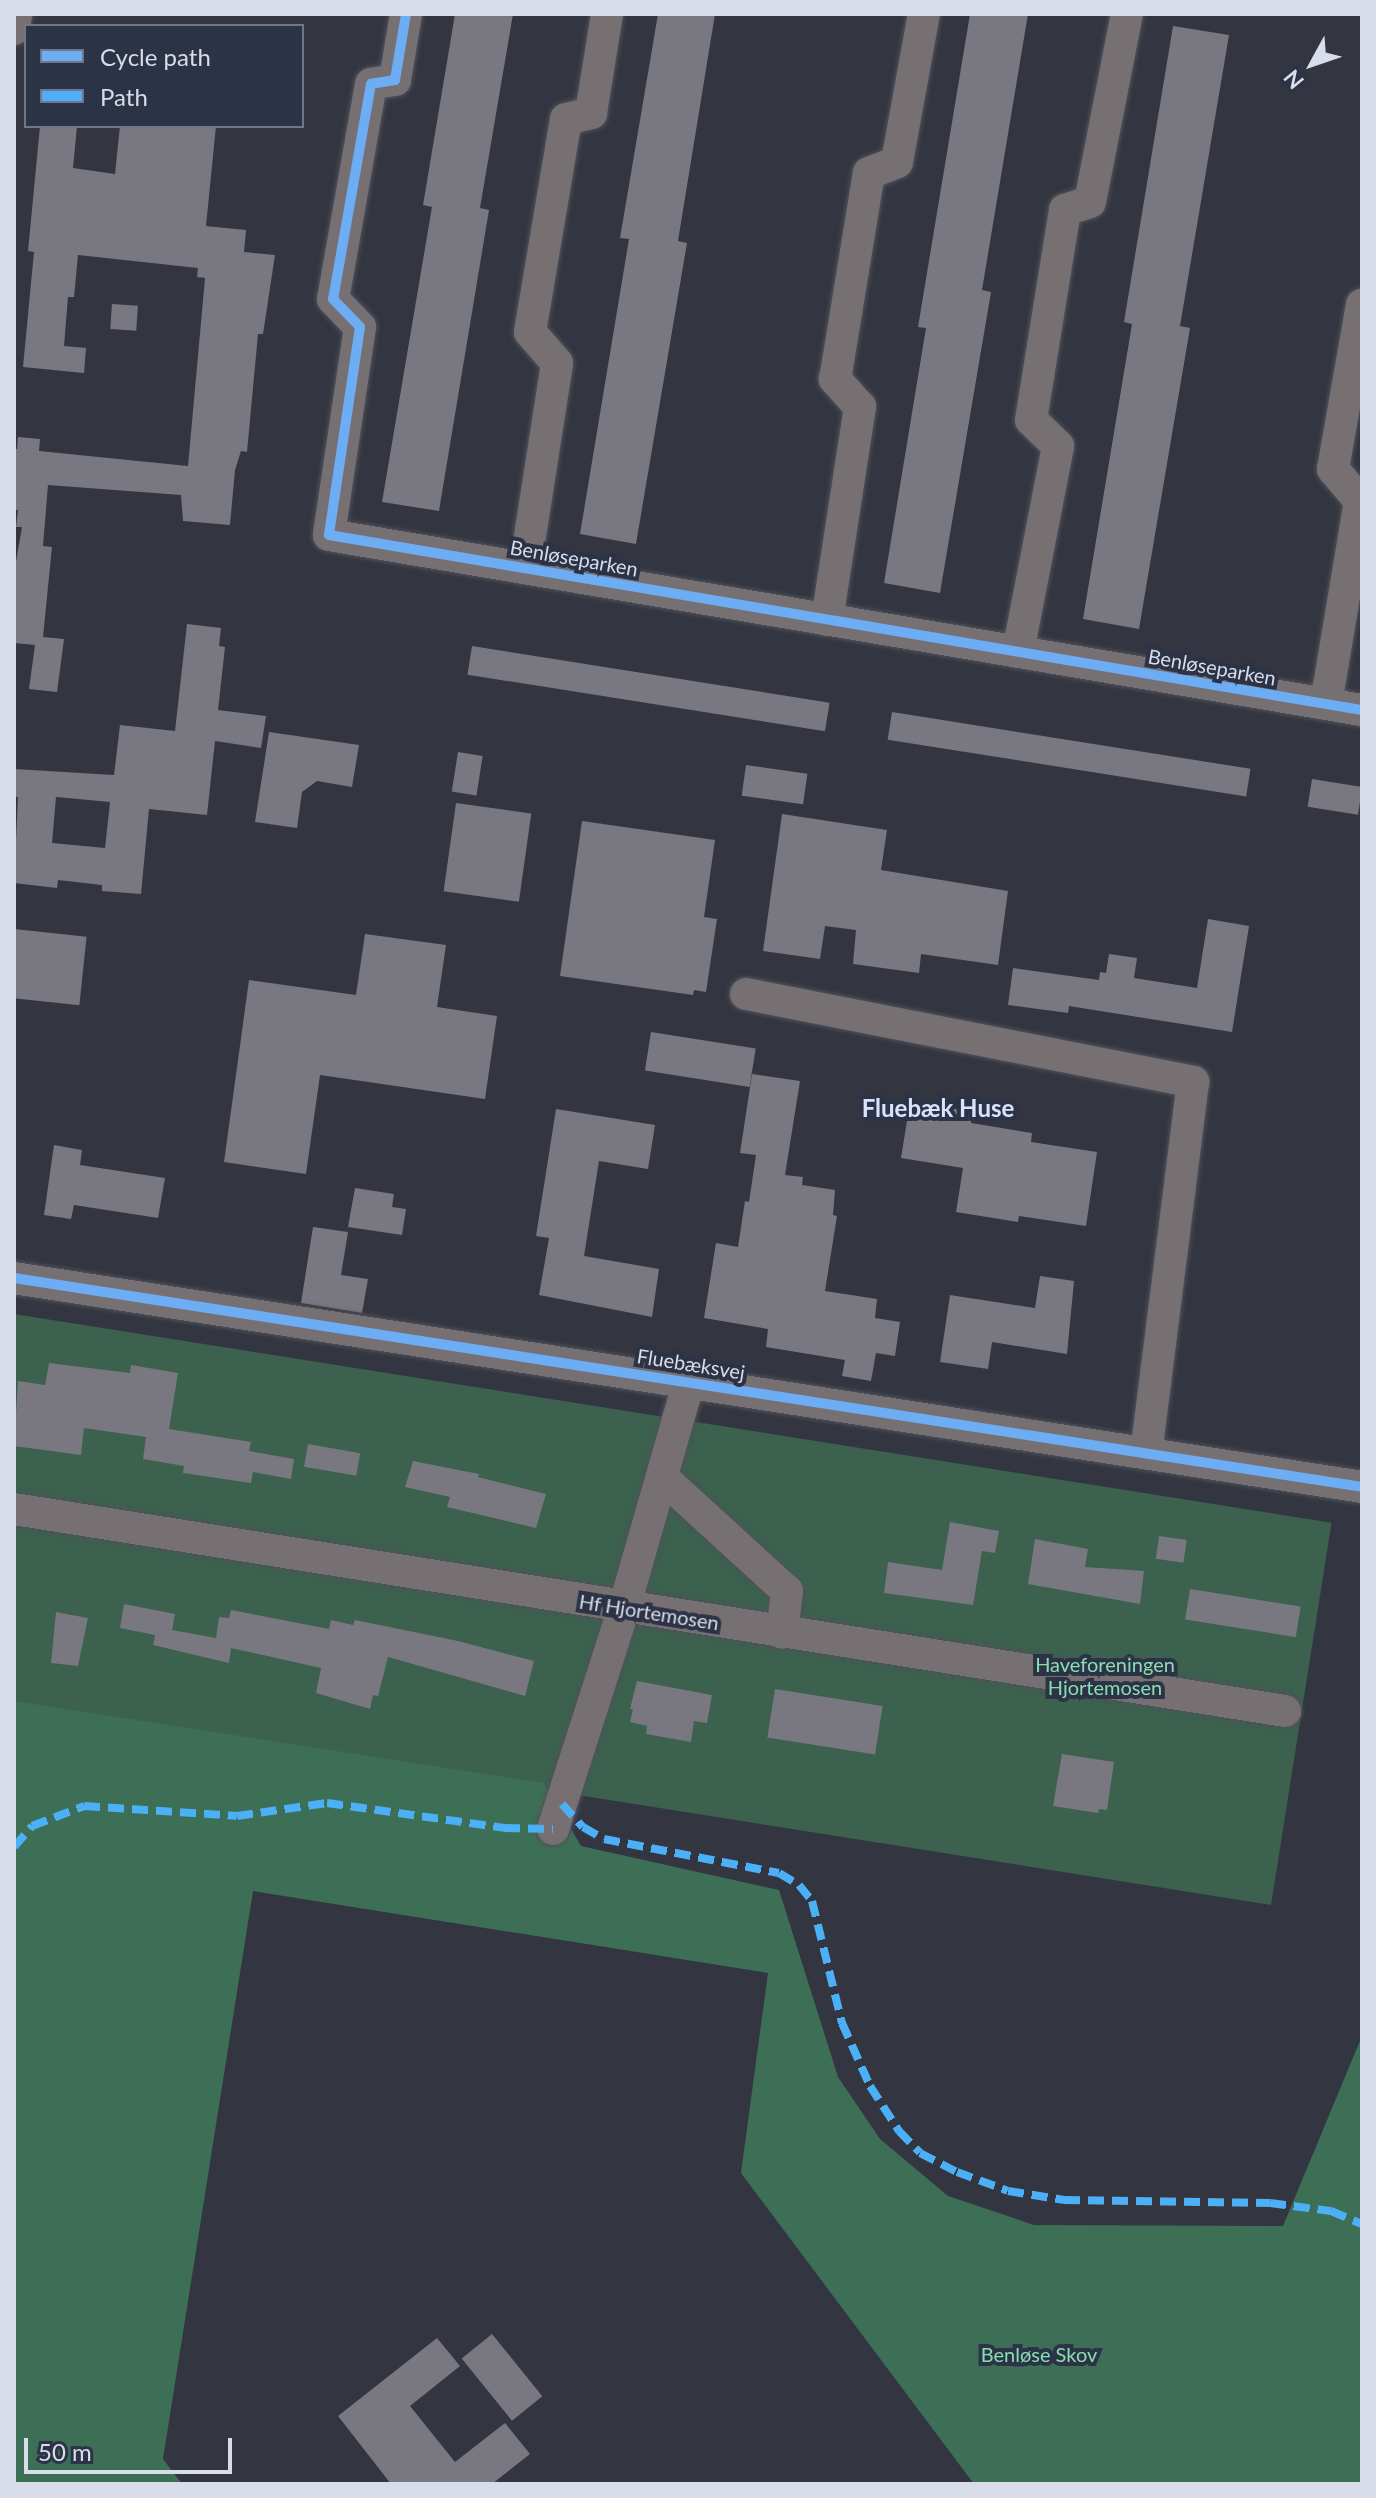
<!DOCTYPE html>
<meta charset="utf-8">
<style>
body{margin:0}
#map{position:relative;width:1376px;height:2498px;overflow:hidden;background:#333641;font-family:Lato,sans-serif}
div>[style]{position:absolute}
.green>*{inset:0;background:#3c614e;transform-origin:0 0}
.forest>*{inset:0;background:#3d6f57}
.building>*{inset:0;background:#79777f;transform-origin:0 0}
.roads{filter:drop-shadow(0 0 2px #4e525b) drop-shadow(0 0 2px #4e525b)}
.minor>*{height:32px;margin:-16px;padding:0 16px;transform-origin:16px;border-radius:16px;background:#777072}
.quiet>*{height:8px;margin-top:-4px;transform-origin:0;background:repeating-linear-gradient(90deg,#4cb0f7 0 16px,transparent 0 24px)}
.cycleway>*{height:10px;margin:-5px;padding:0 5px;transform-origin:5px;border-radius:5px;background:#6dadf4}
span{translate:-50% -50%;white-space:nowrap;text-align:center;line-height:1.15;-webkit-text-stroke:8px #2d3347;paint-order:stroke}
.street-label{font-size:20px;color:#d8ddea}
.park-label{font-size:20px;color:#88deaf}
.quarter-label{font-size:24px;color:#dae3fd;font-weight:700}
.frame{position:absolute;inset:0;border:16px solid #d8ddea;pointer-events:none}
.legend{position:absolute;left:24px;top:24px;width:280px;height:104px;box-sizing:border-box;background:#2d3347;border:2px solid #717788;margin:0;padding:10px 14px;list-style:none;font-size:24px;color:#d8ddea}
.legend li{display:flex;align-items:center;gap:16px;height:40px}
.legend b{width:40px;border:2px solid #717788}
.north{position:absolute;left:1272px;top:24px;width:80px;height:80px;-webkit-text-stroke:6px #2d3347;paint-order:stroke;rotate:230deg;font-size:22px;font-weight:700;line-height:32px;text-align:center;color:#d8ddea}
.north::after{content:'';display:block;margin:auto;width:28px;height:36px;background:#d8ddea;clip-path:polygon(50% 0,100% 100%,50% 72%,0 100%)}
.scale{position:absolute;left:24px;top:2438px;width:208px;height:36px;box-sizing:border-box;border:4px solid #d8ddea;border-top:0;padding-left:10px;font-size:24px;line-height:28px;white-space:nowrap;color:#d8ddea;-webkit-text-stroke:6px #2d3347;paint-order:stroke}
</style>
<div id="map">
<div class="green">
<i style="left:14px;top:1314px;width:1334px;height:387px;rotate:9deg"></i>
</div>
<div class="forest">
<i style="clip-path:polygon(14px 1701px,544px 1783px,581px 1846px,779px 1890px,838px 2077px,880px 2139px,948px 2196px,1034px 2225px,1283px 2226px,1362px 2036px,1362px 2484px,974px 2484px,741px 2173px,768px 1973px,253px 1891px,163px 2459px,182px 2484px,14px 2484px)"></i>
</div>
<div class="building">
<i style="clip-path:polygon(455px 14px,513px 14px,480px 208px,489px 210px,439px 511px,382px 502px,432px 207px,423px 205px)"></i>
<i style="clip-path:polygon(658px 14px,715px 14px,678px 241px,687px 243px,636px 544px,580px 534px,629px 239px,620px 238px)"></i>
<i style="clip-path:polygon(970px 14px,1028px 14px,982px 290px,991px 292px,940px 593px,884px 583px,926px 328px,918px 327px)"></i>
<i style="clip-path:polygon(1173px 26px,1229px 35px,1180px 326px,1190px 328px,1139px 629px,1083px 619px,1132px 324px,1124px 322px)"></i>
<i style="clip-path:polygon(40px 126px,77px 126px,73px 168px,115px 174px,120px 126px,216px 126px,206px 226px,246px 230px,244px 252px,275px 255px,263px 334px,258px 334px,247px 452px,241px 451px,235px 470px,230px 525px,183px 521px,181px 495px,48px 485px,43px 546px,52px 547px,43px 637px,64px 639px,57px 692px,29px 689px,35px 645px,14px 643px,14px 573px,22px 527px,16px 527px,18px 510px,14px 510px,14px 449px,17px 449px,18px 437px,40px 439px,39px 451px,188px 466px,205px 278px,197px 277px,198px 268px,78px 255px,74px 297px,68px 297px,64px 346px,86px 348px,84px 373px,23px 367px,34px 252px,28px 251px)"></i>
<i style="left:112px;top:304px;width:26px;height:25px;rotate:4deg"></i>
<i style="clip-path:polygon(evenodd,187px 624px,221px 628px,219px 646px,225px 647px,218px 710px,266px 716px,261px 748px,215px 741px,207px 815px,149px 809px,141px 894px,102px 891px,102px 885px,58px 880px,57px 888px,14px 883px,18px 797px,14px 797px,14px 769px,114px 775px,120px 725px,175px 731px,187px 624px,56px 797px,110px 802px,105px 848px,52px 843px,56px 797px)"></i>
<i style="left:472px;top:646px;width:362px;height:29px;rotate:9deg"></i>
<i style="left:892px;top:712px;width:363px;height:28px;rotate:9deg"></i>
<i style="clip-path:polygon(269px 732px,359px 745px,352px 787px,317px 781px,302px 792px,297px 828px,255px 822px)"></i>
<i style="left:458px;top:752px;width:25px;height:40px;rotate:9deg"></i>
<i style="left:746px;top:765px;width:62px;height:31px;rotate:8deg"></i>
<i style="left:1312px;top:779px;width:51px;height:28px;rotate:9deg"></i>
<i style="left:456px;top:803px;width:76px;height:89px;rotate:8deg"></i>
<i style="clip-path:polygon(782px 814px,887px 830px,881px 870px,1008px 891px,998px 965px,921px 954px,919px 973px,853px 964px,856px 930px,825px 926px,820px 959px,763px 951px)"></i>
<i style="clip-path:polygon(582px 821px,715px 840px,704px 917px,717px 919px,706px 992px,694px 990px,693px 995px,560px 976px)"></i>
<i style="clip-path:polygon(1208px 919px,1249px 926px,1232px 1032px,1069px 1006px,1068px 1013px,1008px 1005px,1013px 968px,1099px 980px,1100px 972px,1106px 973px,1109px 954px,1137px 958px,1134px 978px,1197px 988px)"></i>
<i style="left:14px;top:929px;width:73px;height:69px;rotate:6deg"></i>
<i style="clip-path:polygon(365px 934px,446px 945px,437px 1007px,497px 1016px,485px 1099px,320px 1075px,306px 1174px,224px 1162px,249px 980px,356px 995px)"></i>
<i style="left:651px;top:1032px;width:106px;height:39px;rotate:9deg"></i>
<i style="clip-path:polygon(752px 1074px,800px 1081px,785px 1175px,803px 1177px,802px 1185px,835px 1190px,833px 1215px,837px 1216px,825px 1291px,877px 1299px,875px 1318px,900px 1322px,895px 1356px,876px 1353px,871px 1381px,842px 1376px,845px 1360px,766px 1347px,768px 1329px,704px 1318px,716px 1243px,738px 1247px,745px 1201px,749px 1202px,756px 1155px,740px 1153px)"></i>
<i style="clip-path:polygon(910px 1102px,973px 1112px,971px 1123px,1032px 1133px,1031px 1142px,1097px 1152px,1086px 1226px,1019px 1216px,1018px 1222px,956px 1212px,963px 1168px,901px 1158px)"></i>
<i style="clip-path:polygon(556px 1109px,655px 1125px,648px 1169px,599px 1161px,584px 1256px,659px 1269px,652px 1317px,539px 1295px,549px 1238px,536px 1236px)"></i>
<i style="clip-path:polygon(54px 1145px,82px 1150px,80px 1165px,165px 1178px,158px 1218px,74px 1205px,71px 1219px,44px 1215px)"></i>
<i style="clip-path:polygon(355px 1188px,394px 1194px,392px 1207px,406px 1209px,402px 1235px,348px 1227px)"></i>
<i style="clip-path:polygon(313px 1227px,348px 1232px,341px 1275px,368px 1279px,362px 1313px,301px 1303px)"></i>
<i style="clip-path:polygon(1040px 1276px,1074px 1281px,1067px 1354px,992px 1342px,988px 1369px,940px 1362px,950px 1295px,1035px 1308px)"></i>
<i style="clip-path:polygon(49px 1363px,130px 1373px,131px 1365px,178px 1373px,169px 1429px,251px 1442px,249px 1451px,294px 1459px,291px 1479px,253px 1472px,251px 1483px,183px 1473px,184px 1466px,143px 1459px,146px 1437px,84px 1428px,81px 1455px,14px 1446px,18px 1381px,45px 1385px)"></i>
<i style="left:308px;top:1444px;width:53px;height:23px;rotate:10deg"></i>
<i style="clip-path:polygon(413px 1461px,479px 1474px,478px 1477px,546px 1494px,536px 1528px,447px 1507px,450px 1497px,405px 1487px)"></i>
<i style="clip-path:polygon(950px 1522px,999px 1531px,995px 1553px,982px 1551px,973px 1605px,884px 1593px,888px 1562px,942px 1570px)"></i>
<i style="left:1159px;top:1536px;width:28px;height:23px;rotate:8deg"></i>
<i style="clip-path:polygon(1035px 1539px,1088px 1549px,1085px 1567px,1144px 1571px,1140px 1604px,1028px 1584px)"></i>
<i style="left:1190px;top:1589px;width:112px;height:31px;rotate:9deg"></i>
<i style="clip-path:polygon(124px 1604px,175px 1614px,172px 1630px,216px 1638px,219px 1617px,229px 1618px,231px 1610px,329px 1629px,331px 1620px,353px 1625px,355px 1620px,458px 1641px,534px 1661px,525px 1696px,388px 1657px,378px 1696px,373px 1695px,370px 1709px,316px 1693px,321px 1668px,231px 1648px,229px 1663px,153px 1645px,155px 1635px,120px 1628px)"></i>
<i style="clip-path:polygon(56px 1612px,88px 1618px,78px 1666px,51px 1663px)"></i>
<i style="clip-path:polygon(637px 1681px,712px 1695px,707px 1723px,694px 1721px,691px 1742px,646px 1734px,647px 1726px,630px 1722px,633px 1709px,630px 1709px)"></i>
<i style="left:775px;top:1689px;width:109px;height:49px;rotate:9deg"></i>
<i style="clip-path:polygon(1062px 1754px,1114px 1762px,1107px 1810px,1099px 1809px,1098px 1813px,1053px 1806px)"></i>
<i style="left:492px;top:2334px;width:80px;height:39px;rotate:51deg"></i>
<i style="clip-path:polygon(437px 2338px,460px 2366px,410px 2406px,455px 2462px,505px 2423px,530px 2454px,492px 2484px,391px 2484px,338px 2416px)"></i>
</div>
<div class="roads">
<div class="minor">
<i style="left:406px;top:14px;width:67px;rotate:99.5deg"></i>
<i style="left:395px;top:80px;width:24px;rotate:171deg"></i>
<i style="left:371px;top:84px;width:218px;rotate:100deg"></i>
<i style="left:333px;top:299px;width:39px;rotate:46deg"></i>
<i style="left:360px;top:327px;width:210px;rotate:98.5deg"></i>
<i style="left:329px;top:535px;width:1048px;rotate:9.62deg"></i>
<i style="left:14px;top:29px;width:15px;rotate:-82deg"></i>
<i style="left:525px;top:568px;width:207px;rotate:-81.1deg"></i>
<i style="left:557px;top:363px;width:41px;rotate:-131.1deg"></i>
<i style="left:530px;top:332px;width:216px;rotate:-80.4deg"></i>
<i style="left:566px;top:119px;width:26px;rotate:-13deg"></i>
<i style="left:591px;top:113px;width:100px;rotate:-80.8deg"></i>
<i style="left:827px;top:620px;width:216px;rotate:-81.2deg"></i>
<i style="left:860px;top:407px;width:38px;rotate:-132deg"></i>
<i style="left:835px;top:379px;width:5px;rotate:-79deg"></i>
<i style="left:836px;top:374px;width:204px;rotate:-80.7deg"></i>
<i style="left:869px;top:173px;width:30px;rotate:-21deg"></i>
<i style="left:897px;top:162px;width:150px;rotate:-79.7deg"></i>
<i style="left:1018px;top:652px;width:210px;rotate:-79deg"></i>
<i style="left:1058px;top:446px;width:37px;rotate:-136deg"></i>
<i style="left:1031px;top:420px;width:213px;rotate:-80.8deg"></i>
<i style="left:1065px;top:210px;width:26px;rotate:-18deg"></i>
<i style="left:1090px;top:202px;width:192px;rotate:-78.9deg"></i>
<i style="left:1326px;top:704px;width:206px;rotate:-80.5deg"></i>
<i style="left:1360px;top:501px;width:42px;rotate:-130.2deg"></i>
<i style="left:1333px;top:469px;width:167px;rotate:-80deg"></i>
<i style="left:746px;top:994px;width:456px;rotate:11.1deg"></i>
<i style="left:1193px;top:1082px;width:374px;rotate:97.2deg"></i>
<i style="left:14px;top:1278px;width:1364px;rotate:8.81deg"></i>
<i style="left:662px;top:1477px;width:169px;rotate:42.4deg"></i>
<i style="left:787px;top:1591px;width:42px;rotate:96.8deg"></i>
<i style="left:14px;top:1509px;width:1287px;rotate:9.03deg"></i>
<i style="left:553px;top:1829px;width:232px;rotate:-72.2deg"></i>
<i style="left:624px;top:1608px;width:235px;rotate:-74deg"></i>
</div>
</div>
<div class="quiet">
<i style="left:562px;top:1804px;width:31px;rotate:48deg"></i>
<i style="left:583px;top:1827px;width:24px;rotate:30deg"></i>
<i style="left:604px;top:1839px;width:178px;rotate:11deg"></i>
<i style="left:779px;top:1873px;width:23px;rotate:31deg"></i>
<i style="left:799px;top:1885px;width:21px;rotate:51deg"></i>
<i style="left:812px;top:1901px;width:126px;rotate:76.2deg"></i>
<i style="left:842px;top:2023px;width:69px;rotate:66deg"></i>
<i style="left:870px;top:2086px;width:54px;rotate:57.2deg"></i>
<i style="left:899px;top:2131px;width:30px;rotate:46deg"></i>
<i style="left:920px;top:2153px;width:42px;rotate:27.2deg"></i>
<i style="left:957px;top:2172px;width:54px;rotate:20.4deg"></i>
<i style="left:1008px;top:2191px;width:57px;rotate:9.1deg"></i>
<i style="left:1064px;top:2200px;width:206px;rotate:0.8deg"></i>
<i style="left:1270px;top:2203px;width:62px;rotate:7.5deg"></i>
<i style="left:1331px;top:2211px;width:34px;rotate:23deg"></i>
<i style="left:14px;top:1847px;width:28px;rotate:-49deg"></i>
<i style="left:32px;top:1826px;width:56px;rotate:-21deg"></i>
<i style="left:84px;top:1806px;width:153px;rotate:3.7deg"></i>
<i style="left:237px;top:1816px;width:91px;rotate:-8.2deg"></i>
<i style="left:327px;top:1803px;width:179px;rotate:8deg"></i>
<i style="left:504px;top:1828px;width:49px;rotate:1.2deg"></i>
</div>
<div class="cycleway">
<i style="left:406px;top:14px;width:67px;rotate:99.5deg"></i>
<i style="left:395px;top:80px;width:24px;rotate:171deg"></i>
<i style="left:371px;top:84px;width:218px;rotate:100deg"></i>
<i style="left:333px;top:299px;width:39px;rotate:46deg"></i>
<i style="left:360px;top:327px;width:210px;rotate:98.5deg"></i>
<i style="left:329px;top:535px;width:1048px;rotate:9.62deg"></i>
<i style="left:14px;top:1278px;width:1364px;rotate:8.81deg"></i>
</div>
<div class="street-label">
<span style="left:574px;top:558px;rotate:10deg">Benløseparken</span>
<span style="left:1212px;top:667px;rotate:10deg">Benløseparken</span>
<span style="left:691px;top:1364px;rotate:9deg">Fluebæksvej</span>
<span style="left:649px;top:1612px;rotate:9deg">Hf Hjortemosen</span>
</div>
<div class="park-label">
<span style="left:1105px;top:1676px">Haveforeningen<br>Hjortemosen</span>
<span style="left:1039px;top:2354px">Benløse Skov</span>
</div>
<div class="quarter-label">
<span style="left:938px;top:1108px">Fluebæk Huse</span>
</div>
<div class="frame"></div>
<ul class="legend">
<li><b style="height:10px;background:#6dadf4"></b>Cycle path</li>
<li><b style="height:10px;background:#4cb0f7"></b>Path</li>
</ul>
<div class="north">N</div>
<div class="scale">50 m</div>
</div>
